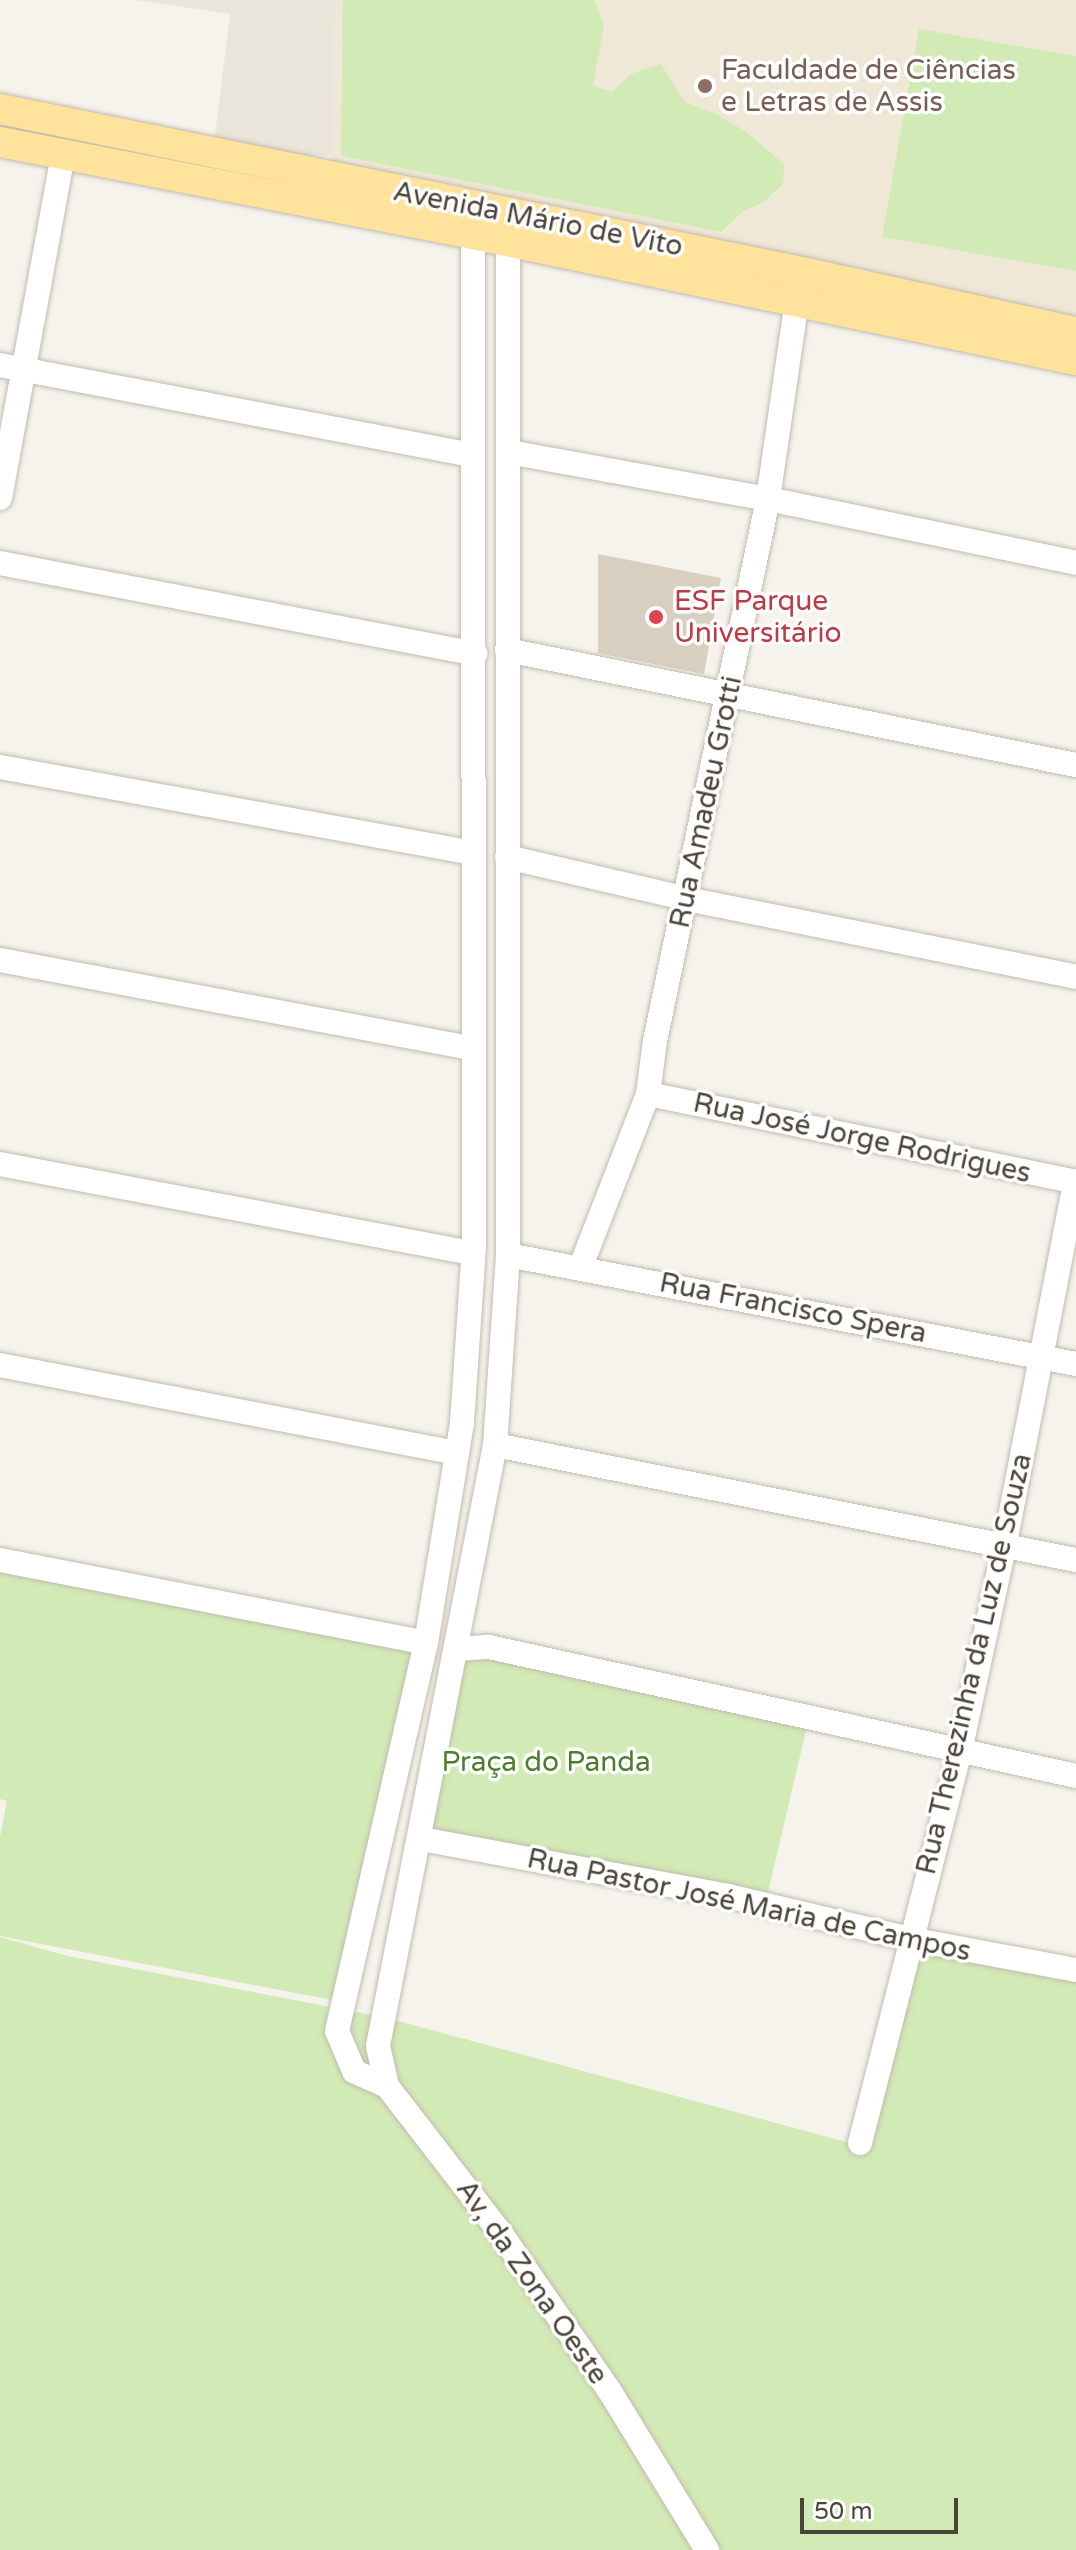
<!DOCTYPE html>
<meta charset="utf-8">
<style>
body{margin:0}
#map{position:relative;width:1076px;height:2550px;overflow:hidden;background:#f6f3ec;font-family:"Varela Round",sans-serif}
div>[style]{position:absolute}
.residential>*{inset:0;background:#eae5da}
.education>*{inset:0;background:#efe8d6}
.green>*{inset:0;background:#d2eab5}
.building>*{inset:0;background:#d8cfc1}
.roads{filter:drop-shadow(0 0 2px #c2bbae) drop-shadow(0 0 2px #c2bbae)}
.minor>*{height:24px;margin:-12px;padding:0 12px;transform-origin:12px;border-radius:12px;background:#fff}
.major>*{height:30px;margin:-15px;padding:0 15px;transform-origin:15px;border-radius:15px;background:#ffe39c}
.dots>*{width:22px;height:22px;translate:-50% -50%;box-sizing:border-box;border:4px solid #fff;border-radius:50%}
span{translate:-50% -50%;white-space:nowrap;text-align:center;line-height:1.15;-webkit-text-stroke:7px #fff;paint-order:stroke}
.education-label{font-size:28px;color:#785e54}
.left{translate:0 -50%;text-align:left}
.street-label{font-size:28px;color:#4b4439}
.health-label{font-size:28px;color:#be3a42}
.park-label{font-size:28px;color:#4a7f2a}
.scale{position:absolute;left:800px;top:2498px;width:158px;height:36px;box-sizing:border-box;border:4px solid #4b4439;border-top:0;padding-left:10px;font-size:24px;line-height:28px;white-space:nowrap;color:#4b4439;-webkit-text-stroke:6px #fff;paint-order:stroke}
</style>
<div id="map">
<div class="residential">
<i style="clip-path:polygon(135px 0,342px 0,341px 156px,213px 152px,230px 14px)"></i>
</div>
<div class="education">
<i style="clip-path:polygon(335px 0,1076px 0,1076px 318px,331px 173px)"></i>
</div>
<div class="green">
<i style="clip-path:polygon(343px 0,595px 0,604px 26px,593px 86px,612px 92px,631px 74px,661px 64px,685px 102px,714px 113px,745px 131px,784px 164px,783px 184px,762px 203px,743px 211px,721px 232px,341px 156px)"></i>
<i style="clip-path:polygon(919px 29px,1076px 56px,1076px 271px,882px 237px)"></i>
<i style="clip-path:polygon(0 1568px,421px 1651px,342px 2002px,0 1936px,0 1837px,7px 1801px,0 1799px)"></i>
<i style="clip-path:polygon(489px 1647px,809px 1718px,765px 1905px,421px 1839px,454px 1654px)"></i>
<i style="clip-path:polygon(0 1937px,68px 1956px,387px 2018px,865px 2147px,915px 1942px,1076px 1973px,1076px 2550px,0 2550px)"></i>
</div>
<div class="building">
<i style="clip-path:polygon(598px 554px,721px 578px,704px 674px,598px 653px)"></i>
</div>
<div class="roads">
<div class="minor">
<i style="left:508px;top:242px;width:1013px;rotate:90deg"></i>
<i style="left:508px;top:1255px;width:190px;rotate:93.9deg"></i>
<i style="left:495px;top:1445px;width:612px;rotate:101.02deg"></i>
<i style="left:378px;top:2046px;width:41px;rotate:77.3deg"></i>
<i style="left:387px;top:2086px;width:188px;rotate:52.3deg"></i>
<i style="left:502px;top:2235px;width:188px;rotate:55.4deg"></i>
<i style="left:609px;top:2390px;width:188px;rotate:58.5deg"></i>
<i style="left:0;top:365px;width:481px;rotate:10.8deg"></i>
<i style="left:509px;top:452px;width:263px;rotate:10.3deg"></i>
<i style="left:768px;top:499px;width:315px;rotate:11.7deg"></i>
<i style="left:0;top:498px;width:350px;rotate:-79.6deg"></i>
<i style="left:0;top:563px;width:484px;rotate:10.8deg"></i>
<i style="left:507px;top:650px;width:581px;rotate:11.43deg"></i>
<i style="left:0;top:767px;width:481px;rotate:10.3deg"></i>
<i style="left:507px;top:857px;width:185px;rotate:13.1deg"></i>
<i style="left:687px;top:899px;width:397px;rotate:11.3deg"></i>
<i style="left:0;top:960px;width:479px;rotate:10.6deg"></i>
<i style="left:648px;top:1094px;width:437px;rotate:11.6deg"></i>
<i style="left:0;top:1164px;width:481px;rotate:10.7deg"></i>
<i style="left:508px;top:1255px;width:578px;rotate:10.86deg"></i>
<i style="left:581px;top:1266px;width:185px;rotate:-68.7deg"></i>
<i style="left:648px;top:1094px;width:53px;rotate:-82.5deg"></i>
<i style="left:655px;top:1041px;width:554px;rotate:-78.22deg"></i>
<i style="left:768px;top:499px;width:215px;rotate:-81.7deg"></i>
<i style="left:0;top:1365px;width:465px;rotate:10.9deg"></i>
<i style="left:495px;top:1445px;width:592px;rotate:11.2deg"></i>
<i style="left:0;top:1560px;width:434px;rotate:11deg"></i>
<i style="left:457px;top:1649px;width:32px;rotate:-4deg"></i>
<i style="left:489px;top:1647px;width:601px;rotate:12.39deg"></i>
<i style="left:421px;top:1839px;width:312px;rotate:10.5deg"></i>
<i style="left:728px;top:1896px;width:187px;rotate:13.3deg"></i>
<i style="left:910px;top:1939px;width:169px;rotate:10.6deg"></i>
<i style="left:387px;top:2086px;width:36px;rotate:-156deg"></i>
<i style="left:354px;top:2071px;width:43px;rotate:-113deg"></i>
<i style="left:337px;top:2031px;width:398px;rotate:-77.1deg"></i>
<i style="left:426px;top:1643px;width:223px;rotate:-80.7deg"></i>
<i style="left:462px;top:1423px;width:177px;rotate:-86.1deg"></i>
<i style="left:474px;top:1246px;width:1012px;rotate:-90.06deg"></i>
<i style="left:860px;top:2143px;width:405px;rotate:-75.7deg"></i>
<i style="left:960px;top:1751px;width:213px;rotate:-77.8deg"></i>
<i style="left:1005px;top:1543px;width:368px;rotate:-79deg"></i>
</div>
<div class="major">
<i style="left:0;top:109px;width:818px;rotate:11.49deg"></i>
<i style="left:802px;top:272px;width:280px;rotate:12.4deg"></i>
<i style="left:0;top:142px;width:482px;rotate:11deg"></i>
<i style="left:473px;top:234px;width:616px;rotate:11.8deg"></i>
</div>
</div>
<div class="dots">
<i style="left:705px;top:86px;background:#8d6e63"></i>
<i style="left:656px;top:617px;background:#e0444e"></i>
</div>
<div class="education-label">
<span class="left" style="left:721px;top:86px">Faculdade de Ciências<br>e Letras de Assis</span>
</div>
<div class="street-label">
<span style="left:538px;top:219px;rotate:11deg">Avenida Mário de Vito</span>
<span style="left:706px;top:802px;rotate:-78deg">Rua Amadeu Grotti</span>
<span style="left:862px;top:1138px;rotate:12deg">Rua José Jorge Rodrigues</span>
<span style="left:793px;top:1308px;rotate:11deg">Rua Francisco Spera</span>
<span style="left:974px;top:1664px;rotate:-77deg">Rua Therezinha da Luz de Souza</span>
<span style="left:749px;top:1905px;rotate:12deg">Rua Pastor José Maria de Campos</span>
<span style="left:532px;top:2282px;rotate:55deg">Av, da Zona Oeste</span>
</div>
<div class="health-label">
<span class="left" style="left:674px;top:617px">ESF Parque<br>Universitário</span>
</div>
<div class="park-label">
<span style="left:546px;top:1762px">Praça do Panda</span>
</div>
<div class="scale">50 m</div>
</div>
